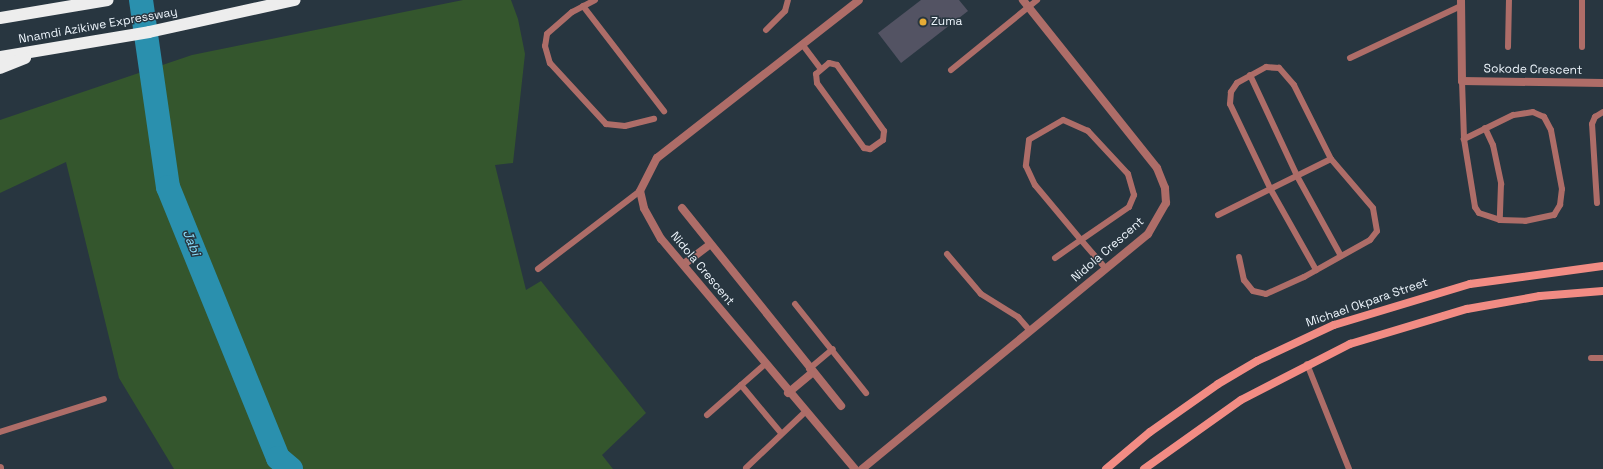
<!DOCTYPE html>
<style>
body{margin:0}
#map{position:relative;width:1603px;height:469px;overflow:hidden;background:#283640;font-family:"Space Grotesk",sans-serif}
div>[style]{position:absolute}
.green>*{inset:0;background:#34562d}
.river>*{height:24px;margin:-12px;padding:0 12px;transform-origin:12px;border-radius:12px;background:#2a90ae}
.building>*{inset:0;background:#535363}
.lane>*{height:6px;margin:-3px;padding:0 3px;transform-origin:3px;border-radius:3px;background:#ae6d68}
.street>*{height:8px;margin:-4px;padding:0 4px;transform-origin:4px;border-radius:4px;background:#ae6d68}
.secondary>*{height:8px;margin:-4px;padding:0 4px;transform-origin:4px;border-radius:4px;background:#f28c84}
.highway>*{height:12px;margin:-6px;padding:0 6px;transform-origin:6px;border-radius:6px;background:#ededed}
.dots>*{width:11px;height:11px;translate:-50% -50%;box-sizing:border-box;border:2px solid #283640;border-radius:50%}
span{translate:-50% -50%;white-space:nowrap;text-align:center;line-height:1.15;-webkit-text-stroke:3px #283640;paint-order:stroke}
.poi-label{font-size:12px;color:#edf5fc}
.left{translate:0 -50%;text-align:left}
.street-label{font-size:12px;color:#edf5fc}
.water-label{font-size:13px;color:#89dffe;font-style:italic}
</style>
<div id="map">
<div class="green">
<i style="clip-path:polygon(463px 0,511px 0,518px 19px,525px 54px,513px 163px,495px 165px,526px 290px,541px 281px,646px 413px,602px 455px,613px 469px,174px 469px,119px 378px,66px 162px,0 193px,0 120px,192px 55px)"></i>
</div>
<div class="river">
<i style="left:141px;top:0;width:189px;rotate:81.8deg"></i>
<i style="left:168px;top:187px;width:292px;rotate:67.9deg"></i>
<i style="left:278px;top:458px;width:17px;rotate:40deg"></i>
</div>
<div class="building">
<i style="clip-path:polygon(921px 0,959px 0,968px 11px,901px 63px,878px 33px)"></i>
</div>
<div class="lane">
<i style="left:595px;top:0;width:26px;rotate:152deg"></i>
<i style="left:572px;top:12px;width:33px;rotate:139deg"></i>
<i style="left:547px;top:34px;width:12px;rotate:99deg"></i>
<i style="left:545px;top:46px;width:18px;rotate:74deg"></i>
<i style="left:550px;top:63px;width:83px;rotate:47.4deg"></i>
<i style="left:606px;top:124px;width:19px;rotate:6deg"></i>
<i style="left:625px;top:126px;width:30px;rotate:-14deg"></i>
<i style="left:1582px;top:0;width:47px;rotate:90deg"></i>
<i style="left:583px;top:6px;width:133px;rotate:52.4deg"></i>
<i style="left:766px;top:30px;width:27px;rotate:-45deg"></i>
<i style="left:785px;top:11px;width:11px;rotate:-75deg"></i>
<i style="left:802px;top:44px;width:31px;rotate:53deg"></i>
<i style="left:1508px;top:47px;width:47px;rotate:-88.8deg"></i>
<i style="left:1350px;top:58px;width:123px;rotate:-25.1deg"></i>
<i style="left:829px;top:63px;width:8px;rotate:14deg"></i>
<i style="left:837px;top:65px;width:81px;rotate:54.5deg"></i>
<i style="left:884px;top:131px;width:9px;rotate:96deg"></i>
<i style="left:883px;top:140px;width:16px;rotate:145deg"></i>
<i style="left:870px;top:149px;width:6px;rotate:-171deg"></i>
<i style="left:864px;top:148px;width:80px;rotate:-125.9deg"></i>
<i style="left:817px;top:83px;width:9px;rotate:-96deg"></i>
<i style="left:816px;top:74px;width:17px;rotate:-40deg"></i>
<i style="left:951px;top:70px;width:111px;rotate:-39.1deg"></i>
<i style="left:1250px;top:75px;width:111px;rotate:65deg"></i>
<i style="left:1297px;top:176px;width:91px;rotate:61.2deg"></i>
<i style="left:1462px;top:81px;width:58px;rotate:88deg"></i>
<i style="left:1464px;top:139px;width:69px;rotate:80.8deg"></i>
<i style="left:1475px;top:207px;width:7px;rotate:56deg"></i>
<i style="left:1479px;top:213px;width:22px;rotate:18deg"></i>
<i style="left:1500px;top:220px;width:25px;rotate:2deg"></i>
<i style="left:1525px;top:221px;width:30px;rotate:-12deg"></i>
<i style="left:1554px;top:215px;width:12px;rotate:-59deg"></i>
<i style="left:1560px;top:205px;width:16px;rotate:-83deg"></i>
<i style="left:1562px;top:189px;width:60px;rotate:-100.6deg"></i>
<i style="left:1551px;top:130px;width:15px;rotate:-118deg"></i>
<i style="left:1544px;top:117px;width:12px;rotate:-156deg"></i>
<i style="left:1533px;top:112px;width:20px;rotate:171deg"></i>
<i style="left:1513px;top:115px;width:55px;rotate:153.9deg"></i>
<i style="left:1485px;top:128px;width:19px;rotate:65deg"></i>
<i style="left:1493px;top:145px;width:40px;rotate:78deg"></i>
<i style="left:1501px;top:184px;width:36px;rotate:92deg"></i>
<i style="left:1597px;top:203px;width:79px;rotate:-93.6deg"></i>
<i style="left:1592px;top:124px;width:8px;rotate:-67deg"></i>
<i style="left:1595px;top:117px;width:9px;rotate:-32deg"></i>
<i style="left:1218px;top:215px;width:126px;rotate:-26.4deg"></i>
<i style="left:947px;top:254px;width:52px;rotate:49.6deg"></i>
<i style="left:981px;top:294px;width:44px;rotate:31.9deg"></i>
<i style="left:1018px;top:317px;width:18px;rotate:49deg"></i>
<i style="left:1239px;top:257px;width:24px;rotate:78deg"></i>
<i style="left:1244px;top:280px;width:14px;rotate:51deg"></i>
<i style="left:1253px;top:291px;width:13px;rotate:13deg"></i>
<i style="left:1266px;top:294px;width:42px;rotate:-24.1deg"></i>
<i style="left:1304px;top:277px;width:76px;rotate:-29.3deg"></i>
<i style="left:1370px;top:240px;width:11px;rotate:-52deg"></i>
<i style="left:1377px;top:231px;width:23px;rotate:-100deg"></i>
<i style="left:1373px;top:208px;width:65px;rotate:-130.6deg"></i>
<i style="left:1331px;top:159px;width:83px;rotate:-116.6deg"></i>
<i style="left:1294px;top:85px;width:23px;rotate:-131deg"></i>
<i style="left:1279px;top:68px;width:13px;rotate:-176deg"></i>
<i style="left:1266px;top:67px;width:33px;rotate:151deg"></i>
<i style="left:1237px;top:83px;width:11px;rotate:124deg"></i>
<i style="left:1231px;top:92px;width:12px;rotate:95deg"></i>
<i style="left:1230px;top:104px;width:95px;rotate:64.5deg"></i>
<i style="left:1271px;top:190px;width:92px;rotate:60.6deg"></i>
<i style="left:1055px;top:258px;width:32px;rotate:-35deg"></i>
<i style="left:1081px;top:240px;width:58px;rotate:-34.5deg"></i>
<i style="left:1129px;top:207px;width:13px;rotate:-67deg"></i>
<i style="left:1134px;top:195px;width:22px;rotate:-106deg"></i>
<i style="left:1128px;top:174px;width:59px;rotate:-132.9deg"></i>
<i style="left:1088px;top:131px;width:27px;rotate:-156deg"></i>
<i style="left:1063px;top:120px;width:39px;rotate:150deg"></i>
<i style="left:1029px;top:140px;width:26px;rotate:97deg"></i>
<i style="left:1026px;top:166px;width:21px;rotate:65deg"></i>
<i style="left:1035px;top:185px;width:72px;rotate:50.1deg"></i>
<i style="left:1081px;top:240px;width:38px;rotate:49deg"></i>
<i style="left:538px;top:269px;width:128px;rotate:-37.4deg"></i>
<i style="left:795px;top:304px;width:114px;rotate:51.4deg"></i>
<i style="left:1591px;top:358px;width:12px"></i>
<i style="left:1307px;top:364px;width:113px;rotate:68.2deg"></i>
<i style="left:809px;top:369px;width:31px;rotate:-40deg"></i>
<i style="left:741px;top:385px;width:62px;rotate:50.2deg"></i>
<i style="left:707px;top:415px;width:77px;rotate:-41.3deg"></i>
<i style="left:0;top:432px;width:109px;rotate:-17.6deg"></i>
<i style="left:746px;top:468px;width:81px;rotate:-43.5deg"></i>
</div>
<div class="street">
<i style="left:1461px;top:0;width:81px;rotate:89.3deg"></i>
<i style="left:1462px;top:81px;width:141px;rotate:0.8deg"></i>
<i style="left:682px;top:208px;width:254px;rotate:51.2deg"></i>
<i style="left:684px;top:264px;width:31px;rotate:-37deg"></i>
<i style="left:788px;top:393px;width:31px;rotate:-40deg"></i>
<i style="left:0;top:468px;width:1px;rotate:90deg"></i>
<i style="left:855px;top:469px;width:301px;rotate:-130.1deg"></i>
<i style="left:661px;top:239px;width:35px;rotate:-119deg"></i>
<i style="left:644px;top:208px;width:17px;rotate:-103deg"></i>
<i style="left:640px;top:191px;width:37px;rotate:-63deg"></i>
<i style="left:657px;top:158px;width:256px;rotate:-38deg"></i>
<i style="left:862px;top:469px;width:370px;rotate:-39.4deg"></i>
<i style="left:1148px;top:234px;width:36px;rotate:-60deg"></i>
<i style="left:1166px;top:203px;width:15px;rotate:-94deg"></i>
<i style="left:1165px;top:188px;width:22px;rotate:-112deg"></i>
<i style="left:1157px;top:168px;width:215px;rotate:-128.6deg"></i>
</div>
<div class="secondary">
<i style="left:1106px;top:469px;width:57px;rotate:-40.1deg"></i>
<i style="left:1150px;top:432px;width:83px;rotate:-35.2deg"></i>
<i style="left:1218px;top:384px;width:45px;rotate:-30.5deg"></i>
<i style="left:1257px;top:361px;width:85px;rotate:-25.1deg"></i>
<i style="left:1334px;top:325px;width:142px;rotate:-16.8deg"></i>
<i style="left:1470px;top:284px;width:134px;rotate:-7.7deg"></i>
<i style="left:1144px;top:469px;width:119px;rotate:-35.4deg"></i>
<i style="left:1241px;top:400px;width:123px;rotate:-27.2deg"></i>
<i style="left:1350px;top:344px;width:122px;rotate:-16.7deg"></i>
<i style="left:1467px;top:309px;width:74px;rotate:-10.1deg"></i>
<i style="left:1540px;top:296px;width:63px;rotate:-4.5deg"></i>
</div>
<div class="highway">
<i style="left:0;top:18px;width:109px;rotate:-9.5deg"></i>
<i style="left:0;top:57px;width:151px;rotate:-9.5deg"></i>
<i style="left:149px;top:32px;width:149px;rotate:-12.4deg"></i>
<i style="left:0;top:68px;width:27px;rotate:-22deg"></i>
</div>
<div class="dots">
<i style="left:923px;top:22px;background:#e6ac36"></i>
</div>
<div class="poi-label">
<span class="left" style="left:931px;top:22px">Zuma</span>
</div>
<div class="street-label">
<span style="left:98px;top:26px;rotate:-10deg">Nnamdi Azikiwe Expressway</span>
<span style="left:1533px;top:70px;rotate:1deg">Sokode Crescent</span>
<span style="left:1108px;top:250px;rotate:-41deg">Nidola Crescent</span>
<span style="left:702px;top:269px;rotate:50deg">Nidola Crescent</span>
<span style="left:1367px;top:303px;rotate:-19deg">Michael Okpara Street</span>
</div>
<div class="water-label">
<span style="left:191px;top:243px;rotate:68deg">Jabi</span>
</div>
</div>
